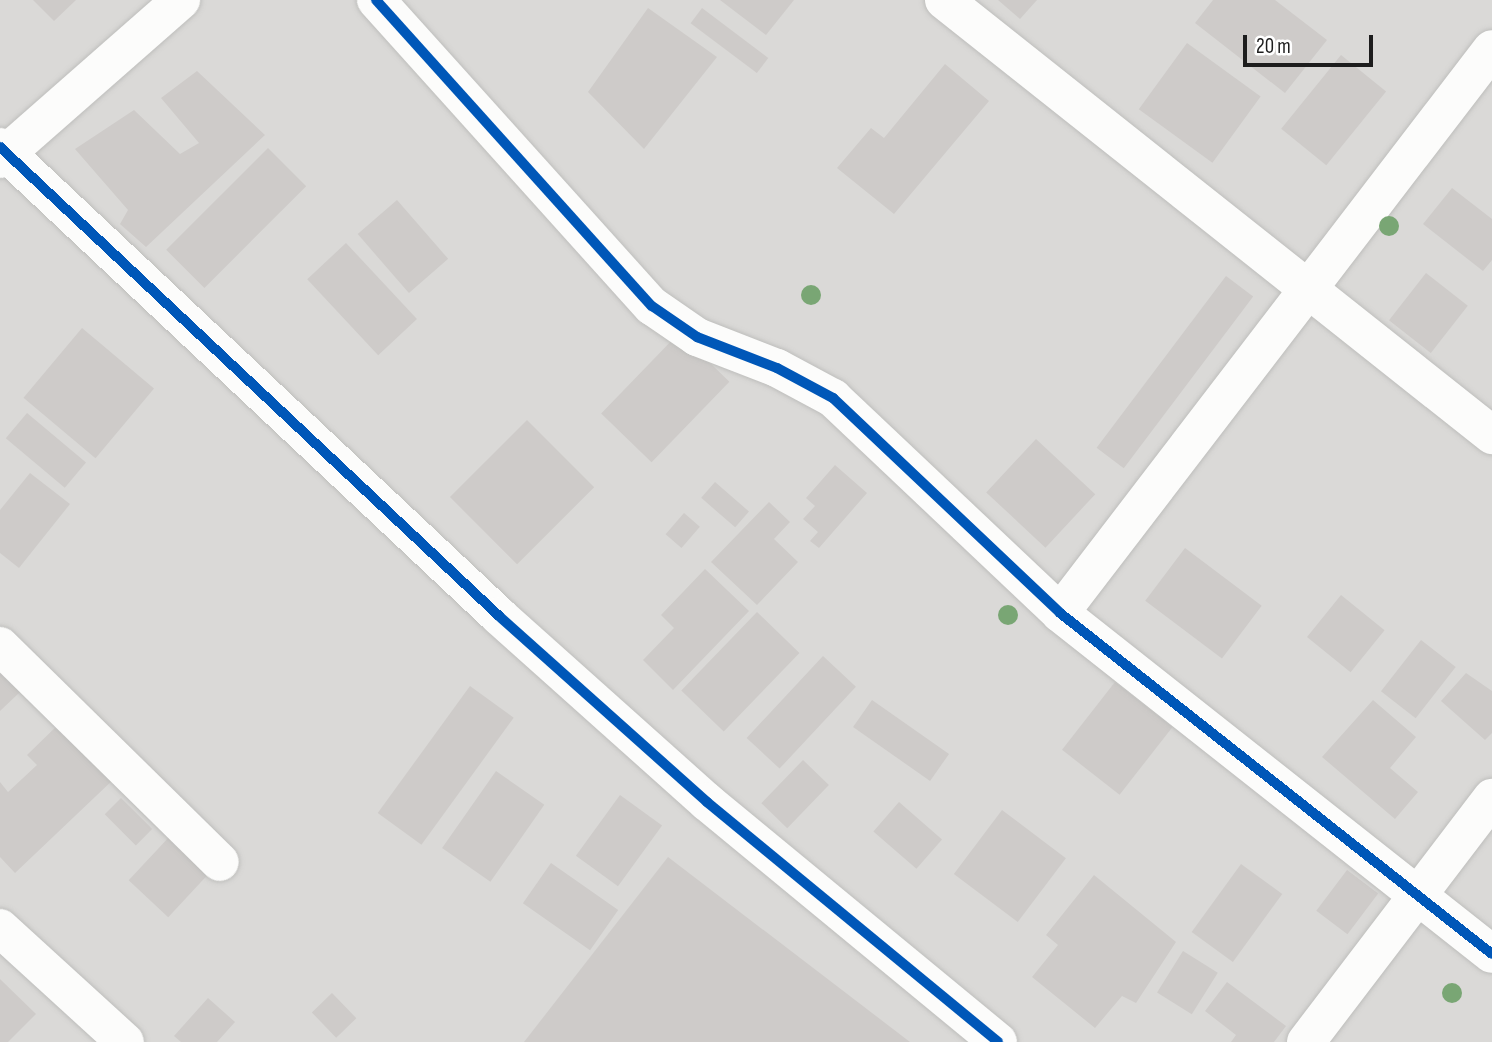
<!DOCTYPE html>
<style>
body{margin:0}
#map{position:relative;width:1492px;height:1042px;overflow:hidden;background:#ebe9e6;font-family:"Sofia Sans Condensed",sans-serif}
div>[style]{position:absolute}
.residential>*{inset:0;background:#dad9d7;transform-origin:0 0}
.building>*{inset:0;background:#cecbc9;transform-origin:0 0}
.roads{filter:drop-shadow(0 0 2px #bebebc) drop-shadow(0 0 2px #bebebc)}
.street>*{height:38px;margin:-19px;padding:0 19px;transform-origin:19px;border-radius:19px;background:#fcfcfb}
.cycleway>*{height:10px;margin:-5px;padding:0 5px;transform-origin:5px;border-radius:5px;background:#0057b8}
.trees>*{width:20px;height:20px;margin:-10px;border-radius:50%;background:#79a674}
span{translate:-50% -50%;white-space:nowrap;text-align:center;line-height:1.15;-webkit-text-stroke:5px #fff;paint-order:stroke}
.scale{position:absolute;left:1243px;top:35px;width:130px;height:32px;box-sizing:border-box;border:4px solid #1d1d1d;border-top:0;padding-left:9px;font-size:21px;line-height:24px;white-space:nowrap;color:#1d1d1d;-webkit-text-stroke:5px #fff;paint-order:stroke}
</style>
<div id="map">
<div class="residential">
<i style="left:0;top:0;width:1492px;height:1042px"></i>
</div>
<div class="building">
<i style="clip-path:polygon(33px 0,76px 0,54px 21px)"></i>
<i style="clip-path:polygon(720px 0,794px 0,766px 35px)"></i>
<i style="clip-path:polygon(998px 0,1037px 0,1020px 19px)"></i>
<i style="clip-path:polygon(1213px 0,1275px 0,1327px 40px,1285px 93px,1195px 23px)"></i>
<i style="clip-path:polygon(648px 8px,717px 57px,644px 149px,588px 92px)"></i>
<i style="left:702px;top:8px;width:83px;height:19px;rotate:37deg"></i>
<i style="left:1187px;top:43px;width:91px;height:82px;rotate:36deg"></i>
<i style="left:1341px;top:55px;width:58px;height:95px;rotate:39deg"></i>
<i style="clip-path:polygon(945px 64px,989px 101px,894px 214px,837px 168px,871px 128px,884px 138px)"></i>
<i style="clip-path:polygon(197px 71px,265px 135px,146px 247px,120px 224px,128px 210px,75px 149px,134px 110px,180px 154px,199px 143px,161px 98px)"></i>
<i style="left:268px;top:148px;width:54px;height:144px;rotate:45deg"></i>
<i style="clip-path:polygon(1452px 188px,1492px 219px,1492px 260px,1483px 271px,1423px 224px)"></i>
<i style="left:397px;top:200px;width:78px;height:52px;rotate:49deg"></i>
<i style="left:346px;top:243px;width:104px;height:53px;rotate:47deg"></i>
<i style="left:1426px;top:273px;width:53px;height:60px;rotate:38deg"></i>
<i style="left:1226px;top:276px;width:34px;height:215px;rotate:37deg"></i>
<i style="left:82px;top:328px;width:94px;height:91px;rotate:40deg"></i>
<i style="left:679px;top:333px;width:70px;height:112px;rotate:44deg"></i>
<i style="left:27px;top:413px;width:77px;height:33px;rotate:40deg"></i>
<i style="left:527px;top:420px;width:95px;height:109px;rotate:45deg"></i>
<i style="left:1036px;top:439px;width:81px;height:73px;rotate:43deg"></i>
<i style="clip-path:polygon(835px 465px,867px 493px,819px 548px,810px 541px,818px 532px,803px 519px,815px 506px,806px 498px)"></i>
<i style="clip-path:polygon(30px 473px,70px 504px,19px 568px,0 553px,0 510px)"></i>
<i style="left:715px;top:482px;width:45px;height:21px;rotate:41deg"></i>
<i style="clip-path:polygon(769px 502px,790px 522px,774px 539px,798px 562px,757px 605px,711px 562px)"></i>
<i style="left:684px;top:513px;width:21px;height:28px;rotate:41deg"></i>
<i style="left:1185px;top:548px;width:96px;height:66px;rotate:37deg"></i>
<i style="clip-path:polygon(705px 569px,749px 611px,673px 690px,643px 660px,674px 628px,661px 615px)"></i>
<i style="left:1341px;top:595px;width:56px;height:54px;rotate:39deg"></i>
<i style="left:757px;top:612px;width:59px;height:109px;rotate:44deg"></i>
<i style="left:1421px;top:640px;width:44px;height:65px;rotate:38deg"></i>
<i style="left:823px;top:656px;width:45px;height:112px;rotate:43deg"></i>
<i style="clip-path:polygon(0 671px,20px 692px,0 711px)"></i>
<i style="clip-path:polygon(1466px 673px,1492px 691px,1492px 733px,1485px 740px,1441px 701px)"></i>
<i style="left:1115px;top:682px;width:73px;height:86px;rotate:38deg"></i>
<i style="left:470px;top:686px;width:54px;height:157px;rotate:36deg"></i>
<i style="left:872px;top:700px;width:94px;height:33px;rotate:35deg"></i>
<i style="clip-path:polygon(1373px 700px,1416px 737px,1390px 768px,1418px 792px,1395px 819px,1322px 757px)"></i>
<i style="clip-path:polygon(63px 720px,116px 777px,15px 873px,0 857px,0 782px,8px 792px,37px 765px,27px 755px)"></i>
<i style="left:803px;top:760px;width:36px;height:60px;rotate:44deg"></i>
<i style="left:496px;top:771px;width:59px;height:94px;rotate:35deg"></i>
<i style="left:620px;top:795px;width:52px;height:75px;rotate:36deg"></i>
<i style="left:121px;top:798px;width:44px;height:23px;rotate:45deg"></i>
<i style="left:899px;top:802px;width:57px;height:39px;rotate:41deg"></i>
<i style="left:1002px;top:810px;width:80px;height:80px;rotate:37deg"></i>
<i style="left:171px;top:835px;width:54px;height:62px;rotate:43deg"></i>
<i style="clip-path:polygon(668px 857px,910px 1042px,524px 1042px)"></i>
<i style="left:551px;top:863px;width:82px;height:49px;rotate:35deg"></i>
<i style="left:1241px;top:864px;width:51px;height:84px;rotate:36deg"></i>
<i style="left:1347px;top:870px;width:39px;height:51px;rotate:37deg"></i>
<i style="clip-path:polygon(1094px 875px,1176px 942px,1136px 1003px,1122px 996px,1095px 1028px,1032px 977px,1058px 945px,1046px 935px)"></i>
<i style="left:1183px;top:951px;width:41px;height:49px;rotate:32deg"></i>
<i style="clip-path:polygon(0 979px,36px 1014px,8px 1042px,0 1042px)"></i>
<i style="clip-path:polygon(1227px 982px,1286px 1026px,1274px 1042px,1231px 1042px,1236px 1035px,1205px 1011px)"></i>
<i style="left:332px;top:993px;width:35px;height:28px;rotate:46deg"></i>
<i style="clip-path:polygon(208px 998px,235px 1022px,217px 1042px,181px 1042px,174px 1036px)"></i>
</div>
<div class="roads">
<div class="street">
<i style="left:376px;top:0;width:412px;rotate:48deg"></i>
<i style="left:652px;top:306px;width:55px;rotate:34.6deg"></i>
<i style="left:697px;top:337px;width:86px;rotate:21.2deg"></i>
<i style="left:777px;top:368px;width:64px;rotate:28.2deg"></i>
<i style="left:833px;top:398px;width:313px;rotate:43.4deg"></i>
<i style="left:1060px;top:613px;width:550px;rotate:38.29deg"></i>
<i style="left:944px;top:0;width:700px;rotate:38.44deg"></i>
<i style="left:0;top:147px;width:685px;rotate:43.22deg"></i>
<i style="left:499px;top:616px;width:279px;rotate:41.8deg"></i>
<i style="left:707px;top:802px;width:377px;rotate:39.5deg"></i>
<i style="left:0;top:159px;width:241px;rotate:-41.3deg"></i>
<i style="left:1060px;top:613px;width:710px;rotate:-52.55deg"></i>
<i style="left:0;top:646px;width:308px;rotate:44.5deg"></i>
<i style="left:0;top:928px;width:169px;rotate:42.4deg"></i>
<i style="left:1306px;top:1042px;width:307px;rotate:-52.7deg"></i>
</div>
</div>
<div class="cycleway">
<i style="left:376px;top:0;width:412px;rotate:48deg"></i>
<i style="left:652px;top:306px;width:55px;rotate:34.6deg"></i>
<i style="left:697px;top:337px;width:86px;rotate:21.2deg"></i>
<i style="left:777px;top:368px;width:64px;rotate:28.2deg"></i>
<i style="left:833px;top:398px;width:313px;rotate:43.4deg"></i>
<i style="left:1060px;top:613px;width:550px;rotate:38.29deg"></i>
<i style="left:0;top:147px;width:685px;rotate:43.22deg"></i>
<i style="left:499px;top:616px;width:279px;rotate:41.8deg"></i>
<i style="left:707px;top:802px;width:377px;rotate:39.5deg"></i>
</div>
<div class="trees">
<i style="left:1389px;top:226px"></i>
<i style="left:811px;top:295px"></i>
<i style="left:1008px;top:615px"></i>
<i style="left:1452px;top:993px"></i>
</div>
<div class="scale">20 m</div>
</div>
